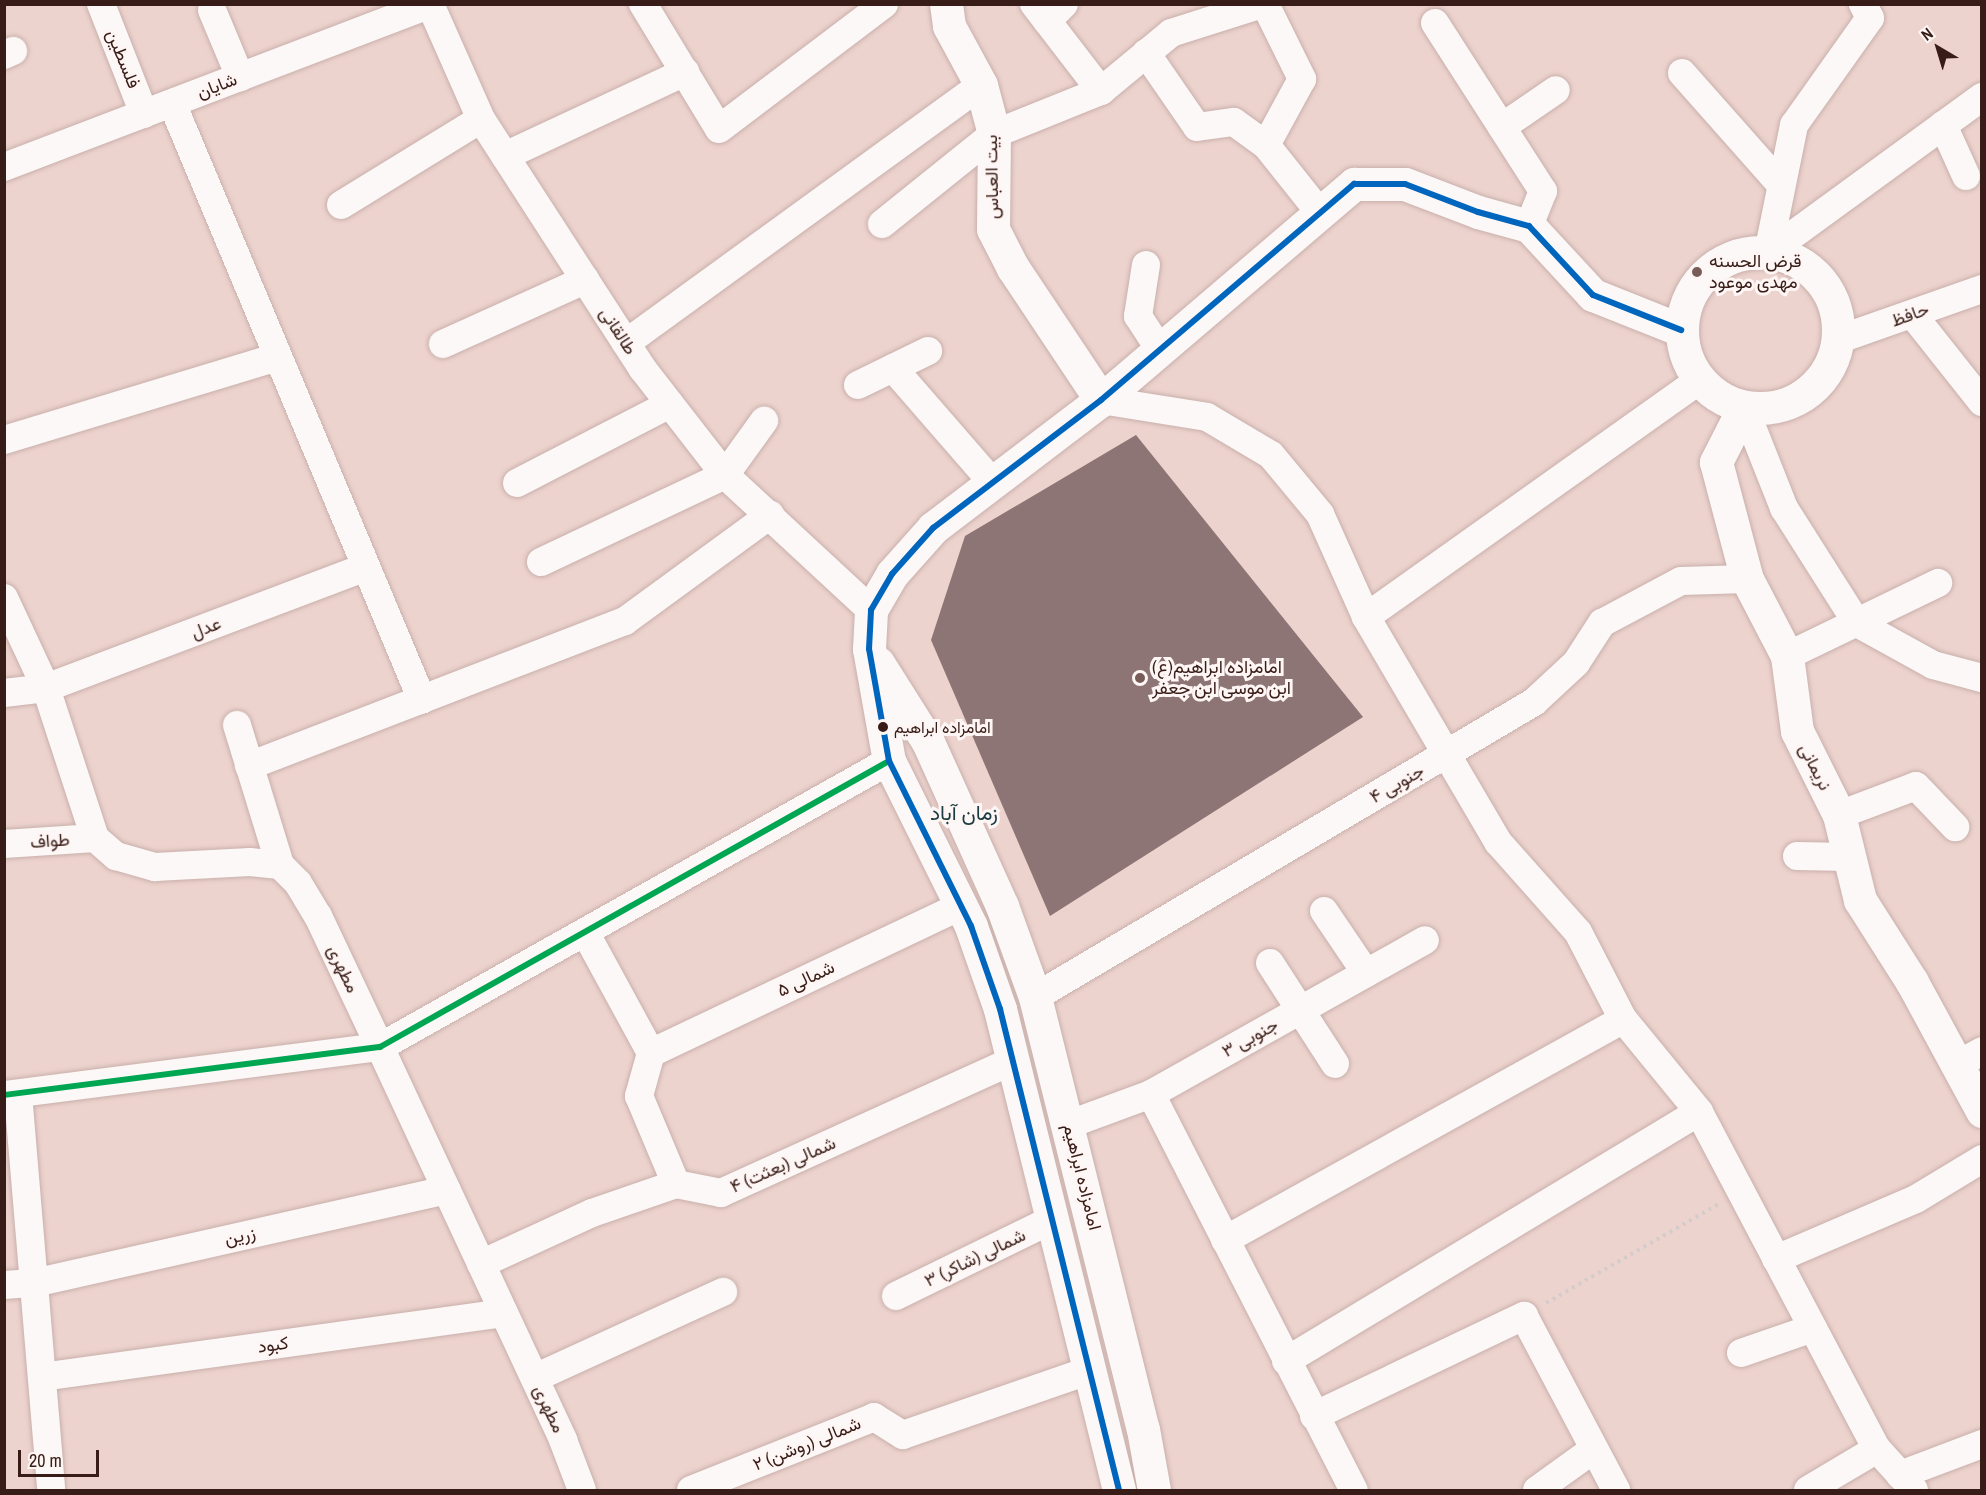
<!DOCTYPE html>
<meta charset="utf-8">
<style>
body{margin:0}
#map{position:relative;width:1986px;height:1495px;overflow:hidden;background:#edd3ce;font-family:"Archivo Narrow",Vazirmatn,sans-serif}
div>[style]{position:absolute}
.building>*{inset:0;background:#8d7475}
.path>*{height:4px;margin-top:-2px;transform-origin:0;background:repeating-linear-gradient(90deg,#d4cccb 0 3px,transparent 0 7.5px)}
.roads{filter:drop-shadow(0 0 2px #c9b0ab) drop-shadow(0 0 2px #c9b0ab)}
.street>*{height:28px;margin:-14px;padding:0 14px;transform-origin:14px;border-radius:14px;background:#fcf8f8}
.secondary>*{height:33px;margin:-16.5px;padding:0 16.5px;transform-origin:16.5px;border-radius:16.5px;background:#fcf8f8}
.secondary>.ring{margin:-16.5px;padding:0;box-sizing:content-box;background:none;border:33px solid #fcf8f8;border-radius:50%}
.bus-1>*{height:6px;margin:-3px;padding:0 3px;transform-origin:3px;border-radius:3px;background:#00a651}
.bus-2>*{height:6px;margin:-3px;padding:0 3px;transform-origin:3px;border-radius:3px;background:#0065bd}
.dots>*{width:16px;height:16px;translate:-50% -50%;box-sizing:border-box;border:3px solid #fef6f4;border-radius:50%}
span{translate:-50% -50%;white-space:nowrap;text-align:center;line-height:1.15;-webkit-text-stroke:6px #fef6f4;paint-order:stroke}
.bus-label{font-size:16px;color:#381c17}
.left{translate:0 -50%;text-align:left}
.street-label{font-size:18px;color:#381c17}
.poi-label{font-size:18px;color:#381c17}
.quarter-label{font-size:21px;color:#1a3b41}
.frame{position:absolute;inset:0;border:6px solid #381c17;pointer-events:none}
.north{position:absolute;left:1908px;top:18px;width:60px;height:60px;-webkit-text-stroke:4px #fef6f4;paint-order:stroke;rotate:322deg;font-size:16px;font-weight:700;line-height:24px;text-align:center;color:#381c17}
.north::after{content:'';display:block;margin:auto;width:21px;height:27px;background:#381c17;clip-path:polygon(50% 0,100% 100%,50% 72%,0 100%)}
.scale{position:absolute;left:18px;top:1450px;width:81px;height:27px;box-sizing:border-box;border:3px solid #381c17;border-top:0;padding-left:8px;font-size:18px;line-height:21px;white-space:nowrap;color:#381c17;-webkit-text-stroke:4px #fef6f4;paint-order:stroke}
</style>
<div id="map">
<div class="building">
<i style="clip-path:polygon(1136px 435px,1363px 717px,1050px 916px,931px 640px,965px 536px)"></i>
</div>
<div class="path">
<i style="left:1546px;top:1303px;width:199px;rotate:-29.8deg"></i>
</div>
<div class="roads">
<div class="street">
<i style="left:101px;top:4px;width:118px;rotate:68.6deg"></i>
<i style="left:430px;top:4px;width:126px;rotate:66.1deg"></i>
<i style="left:481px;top:119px;width:297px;rotate:57.1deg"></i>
<i style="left:642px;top:368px;width:135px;rotate:52.2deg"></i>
<i style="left:725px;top:475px;width:199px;rotate:42.8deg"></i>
<i style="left:643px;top:4px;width:146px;rotate:58.7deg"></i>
<i style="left:719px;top:129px;width:207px;rotate:-37.1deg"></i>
<i style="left:1034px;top:4px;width:110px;rotate:52.4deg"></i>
<i style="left:1101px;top:91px;width:91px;rotate:-39.6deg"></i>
<i style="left:1171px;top:33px;width:96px;rotate:-17.7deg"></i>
<i style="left:1265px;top:4px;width:84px;rotate:63.7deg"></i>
<i style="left:1302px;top:79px;width:75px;rotate:118.6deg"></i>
<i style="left:1266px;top:145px;width:87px;rotate:51.5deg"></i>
<i style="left:212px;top:10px;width:73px;rotate:67.3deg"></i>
<i style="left:1047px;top:21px;width:24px;rotate:-45deg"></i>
<i style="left:1435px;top:23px;width:200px;rotate:57.3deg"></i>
<i style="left:1543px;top:191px;width:38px;rotate:112deg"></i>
<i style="left:1146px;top:53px;width:90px;rotate:55.4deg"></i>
<i style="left:1197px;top:127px;width:37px;rotate:-8deg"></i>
<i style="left:1234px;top:122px;width:39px;rotate:36deg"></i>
<i style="left:4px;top:55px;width:10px;rotate:-24deg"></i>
<i style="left:1682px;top:73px;width:149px;rotate:48.5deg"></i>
<i style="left:172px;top:103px;width:647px;rotate:67.28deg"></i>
<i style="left:1943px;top:125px;width:56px;rotate:65.7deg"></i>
<i style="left:1502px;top:127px;width:65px;rotate:-34.4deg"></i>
<i style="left:505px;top:156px;width:199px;rotate:-25deg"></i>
<i style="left:4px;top:167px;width:456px;rotate:-20.9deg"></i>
<i style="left:341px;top:205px;width:164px;rotate:-31.6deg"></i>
<i style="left:882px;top:224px;width:144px;rotate:-38.8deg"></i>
<i style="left:994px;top:134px;width:115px;rotate:-21.9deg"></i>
<i style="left:1768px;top:253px;width:131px;rotate:-78.5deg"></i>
<i style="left:1794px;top:125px;width:131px;rotate:-54.6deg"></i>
<i style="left:1870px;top:18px;width:16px;rotate:-117deg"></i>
<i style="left:1768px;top:253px;width:265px;rotate:-36.1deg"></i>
<i style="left:1146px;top:265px;width:52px;rotate:98.9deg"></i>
<i style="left:1138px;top:316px;width:40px;rotate:57.1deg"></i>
<i style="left:1913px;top:315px;width:111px;rotate:51.6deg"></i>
<i style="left:1837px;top:340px;width:154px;rotate:-19.4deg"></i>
<i style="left:626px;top:343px;width:439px;rotate:-36deg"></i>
<i style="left:443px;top:344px;width:156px;rotate:-24.3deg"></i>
<i style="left:893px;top:368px;width:152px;rotate:49deg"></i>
<i style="left:858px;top:385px;width:78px;rotate:-25.9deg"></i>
<i style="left:1101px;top:400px;width:107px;rotate:9.1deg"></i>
<i style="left:1207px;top:417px;width:74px;rotate:30.7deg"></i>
<i style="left:1271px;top:455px;width:77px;rotate:50.3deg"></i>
<i style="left:1320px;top:514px;width:113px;rotate:65.9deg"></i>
<i style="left:1366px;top:617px;width:261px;rotate:59.6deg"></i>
<i style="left:1498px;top:842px;width:120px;rotate:48.4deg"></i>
<i style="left:1578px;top:932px;width:98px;rotate:62.7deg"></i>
<i style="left:1623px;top:1019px;width:120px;rotate:50.7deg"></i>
<i style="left:1699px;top:1112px;width:381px;rotate:62.2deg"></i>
<i style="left:1744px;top:407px;width:109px;rotate:68.4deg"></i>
<i style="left:1784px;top:508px;width:136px;rotate:57.6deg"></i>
<i style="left:1857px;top:623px;width:87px;rotate:28.9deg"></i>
<i style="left:1933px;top:665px;width:51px;rotate:14.9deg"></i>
<i style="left:4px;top:440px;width:286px;rotate:-16.9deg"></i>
<i style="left:517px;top:483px;width:172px;rotate:-27.3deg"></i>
<i style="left:541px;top:562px;width:204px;rotate:-25.3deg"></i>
<i style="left:725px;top:475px;width:67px;rotate:-54.2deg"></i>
<i style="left:4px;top:598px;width:99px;rotate:65deg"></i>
<i style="left:46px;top:688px;width:158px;rotate:71.9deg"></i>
<i style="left:95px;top:838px;width:28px;rotate:41deg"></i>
<i style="left:116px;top:856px;width:41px;rotate:15.8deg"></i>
<i style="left:155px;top:867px;width:95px;rotate:-3deg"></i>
<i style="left:250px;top:862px;width:30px;rotate:6deg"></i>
<i style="left:280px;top:865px;width:25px;rotate:45deg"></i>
<i style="left:298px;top:883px;width:39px;rotate:59deg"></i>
<i style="left:318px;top:916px;width:145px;rotate:64.7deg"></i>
<i style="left:380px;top:1047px;width:434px;rotate:65deg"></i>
<i style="left:563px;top:1440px;width:53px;rotate:69.2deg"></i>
<i style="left:1366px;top:617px;width:409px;rotate:-35.4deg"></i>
<i style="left:1787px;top:656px;width:168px;rotate:-25.8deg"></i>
<i style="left:4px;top:693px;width:42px;rotate:-6.8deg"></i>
<i style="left:46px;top:688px;width:342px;rotate:-20.7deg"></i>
<i style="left:237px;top:725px;width:146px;rotate:72.9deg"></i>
<i style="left:249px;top:766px;width:403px;rotate:-21.1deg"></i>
<i style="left:625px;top:621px;width:180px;rotate:-36.2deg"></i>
<i style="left:1839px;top:815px;width:82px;rotate:-20.6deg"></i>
<i style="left:1916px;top:786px;width:57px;rotate:46.4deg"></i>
<i style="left:4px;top:844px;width:91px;rotate:-3.8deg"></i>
<i style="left:1797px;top:856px;width:52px;rotate:1.1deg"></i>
<i style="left:1324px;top:911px;width:75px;rotate:55.9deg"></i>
<i style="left:585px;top:932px;width:138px;rotate:61.4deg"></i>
<i style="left:651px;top:1053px;width:45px;rotate:105.6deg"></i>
<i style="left:639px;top:1096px;width:95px;rotate:67.2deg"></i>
<i style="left:1270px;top:963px;width:120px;rotate:57.2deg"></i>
<i style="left:1035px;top:997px;width:580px;rotate:-30.59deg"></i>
<i style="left:1534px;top:702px;width:57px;rotate:-42.9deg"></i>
<i style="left:1576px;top:663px;width:48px;rotate:-57deg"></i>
<i style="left:1602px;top:623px;width:89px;rotate:-28deg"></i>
<i style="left:1681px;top:581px;width:66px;rotate:-1.7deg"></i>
<i style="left:651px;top:1053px;width:342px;rotate:-25.4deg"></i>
<i style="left:1957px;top:1065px;width:29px;rotate:-29deg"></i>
<i style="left:18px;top:1094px;width:397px;rotate:85.2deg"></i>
<i style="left:1151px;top:1094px;width:445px;rotate:62.9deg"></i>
<i style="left:4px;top:1095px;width:379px;rotate:-7.3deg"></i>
<i style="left:380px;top:1047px;width:584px;rotate:-29.33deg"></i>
<i style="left:1070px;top:1124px;width:86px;rotate:-20.3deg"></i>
<i style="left:1151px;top:1094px;width:314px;rotate:-29.3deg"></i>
<i style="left:1225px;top:1240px;width:455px;rotate:-29deg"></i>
<i style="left:1776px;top:1259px;width:152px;rotate:-23.2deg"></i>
<i style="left:1916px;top:1199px;width:77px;rotate:-31.2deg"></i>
<i style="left:481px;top:1264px;width:122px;rotate:-24.7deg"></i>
<i style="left:592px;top:1213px;width:89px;rotate:-19deg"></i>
<i style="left:676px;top:1184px;width:46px;rotate:11.3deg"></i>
<i style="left:721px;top:1193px;width:322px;rotate:-24.4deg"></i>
<i style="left:4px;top:1285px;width:30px;rotate:-4deg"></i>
<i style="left:34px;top:1283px;width:423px;rotate:-12.7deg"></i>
<i style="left:896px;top:1296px;width:175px;rotate:-26.1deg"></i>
<i style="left:1741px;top:1353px;width:76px;rotate:-19.1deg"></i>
<i style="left:1286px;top:1361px;width:482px;rotate:-31.1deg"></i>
<i style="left:42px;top:1377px;width:466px;rotate:-7.9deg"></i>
<i style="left:535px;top:1378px;width:207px;rotate:-24.6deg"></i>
<i style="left:1314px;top:1416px;width:233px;rotate:-25.5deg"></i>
<i style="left:1524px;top:1316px;width:197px;rotate:62.1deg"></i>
<i style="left:1900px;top:1475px;width:88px;rotate:-20.7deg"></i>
<i style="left:691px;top:1490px;width:197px;rotate:-21.7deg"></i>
<i style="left:874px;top:1417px;width:34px;rotate:32deg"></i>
<i style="left:903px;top:1435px;width:199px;rotate:-19.1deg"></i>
<i style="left:1537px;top:1490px;width:70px;rotate:-35.7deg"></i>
<i style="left:1808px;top:1490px;width:80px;rotate:-30.7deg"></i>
<i style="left:1877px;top:1449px;width:55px;rotate:47.9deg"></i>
</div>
<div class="secondary">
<i style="left:946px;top:4px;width:22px;rotate:82deg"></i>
<i style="left:949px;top:26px;width:67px;rotate:61.5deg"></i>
<i style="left:981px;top:85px;width:51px;rotate:75.1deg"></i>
<i style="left:994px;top:134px;width:95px;rotate:90.6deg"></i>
<i style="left:993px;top:229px;width:44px;rotate:62.9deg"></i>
<i style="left:1013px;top:268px;width:159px;rotate:56.3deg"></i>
<i class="ring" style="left:1682px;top:252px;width:123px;height:123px"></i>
<i style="left:1744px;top:407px;width:62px;rotate:117deg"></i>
<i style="left:1716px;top:462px;width:121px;rotate:75.2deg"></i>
<i style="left:1747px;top:579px;width:87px;rotate:62.5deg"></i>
<i style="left:1787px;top:656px;width:76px;rotate:82.4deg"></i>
<i style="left:1797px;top:731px;width:94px;rotate:63.4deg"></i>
<i style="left:1839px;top:815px;width:88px;rotate:76.1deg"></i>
<i style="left:1860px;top:900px;width:97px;rotate:57.6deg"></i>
<i style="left:1912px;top:982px;width:147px;rotate:61.5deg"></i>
<i style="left:878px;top:663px;width:93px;rotate:57.7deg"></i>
<i style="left:928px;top:742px;width:180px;rotate:65.7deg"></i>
<i style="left:1002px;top:906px;width:97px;rotate:70.1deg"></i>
<i style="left:1035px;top:997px;width:445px;rotate:76deg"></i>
<i style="left:1143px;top:1429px;width:62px;rotate:79.8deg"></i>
<i style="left:1119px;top:1490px;width:496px;rotate:-103.9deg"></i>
<i style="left:1000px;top:1009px;width:88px;rotate:-109.3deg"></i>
<i style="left:971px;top:926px;width:184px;rotate:-116.4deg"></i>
<i style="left:889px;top:761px;width:114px;rotate:-100.1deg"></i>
<i style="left:869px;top:649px;width:39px;rotate:-87deg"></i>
<i style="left:871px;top:610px;width:42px;rotate:-59.7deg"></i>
<i style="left:892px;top:574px;width:62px;rotate:-48.3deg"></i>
<i style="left:933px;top:528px;width:211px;rotate:-37.3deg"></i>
<i style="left:1101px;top:400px;width:333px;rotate:-40.5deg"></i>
<i style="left:1354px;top:184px;width:51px"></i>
<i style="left:1405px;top:184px;width:78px;rotate:21deg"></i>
<i style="left:1478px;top:212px;width:53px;rotate:15.4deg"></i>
<i style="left:1529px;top:226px;width:94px;rotate:47.2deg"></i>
<i style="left:1593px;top:295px;width:95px;rotate:21.7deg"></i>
</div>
</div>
<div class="bus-1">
<i style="left:4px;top:1095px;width:379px;rotate:-7.3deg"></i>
<i style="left:380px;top:1047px;width:584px;rotate:-29.33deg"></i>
</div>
<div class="bus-2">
<i style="left:1119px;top:1490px;width:496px;rotate:-103.9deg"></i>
<i style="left:1000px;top:1009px;width:88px;rotate:-109.3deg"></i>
<i style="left:971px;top:926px;width:184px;rotate:-116.4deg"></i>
<i style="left:889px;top:761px;width:114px;rotate:-100.1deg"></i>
<i style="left:869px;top:649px;width:39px;rotate:-87deg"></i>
<i style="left:871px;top:610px;width:42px;rotate:-59.7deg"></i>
<i style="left:892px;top:574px;width:62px;rotate:-48.3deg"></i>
<i style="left:933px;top:528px;width:211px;rotate:-37.3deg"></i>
<i style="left:1101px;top:400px;width:333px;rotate:-40.5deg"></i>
<i style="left:1354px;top:184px;width:51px"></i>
<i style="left:1405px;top:184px;width:78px;rotate:21deg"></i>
<i style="left:1478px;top:212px;width:53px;rotate:15.4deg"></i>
<i style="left:1529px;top:226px;width:94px;rotate:47.2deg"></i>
<i style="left:1593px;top:295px;width:95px;rotate:21.7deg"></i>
</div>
<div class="dots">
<i style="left:1697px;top:272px;background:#775c57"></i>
<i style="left:1140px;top:678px;background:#775c57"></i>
<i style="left:883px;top:727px;background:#381c17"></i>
</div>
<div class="bus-label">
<span class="left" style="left:894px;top:727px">امامزاده ابراهیم</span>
</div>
<div class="street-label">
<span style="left:123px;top:59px;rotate:68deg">فلسطین</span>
<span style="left:217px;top:86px;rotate:-21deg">شایان</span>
<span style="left:992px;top:177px;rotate:-91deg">بیت العباس</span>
<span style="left:1910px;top:315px;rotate:-20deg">حافظ</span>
<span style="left:618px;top:331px;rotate:57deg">طالقانی</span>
<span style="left:206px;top:628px;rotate:-21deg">عدل</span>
<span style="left:1815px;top:767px;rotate:63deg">نریمانی</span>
<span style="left:1397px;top:784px;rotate:-30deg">۴ جنوبی</span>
<span style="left:50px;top:841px;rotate:-4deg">طواف</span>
<span style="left:343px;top:969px;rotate:65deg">مطهری</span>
<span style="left:806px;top:979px;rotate:-25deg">۵ شمالی</span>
<span style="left:1250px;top:1038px;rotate:-29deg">۳ جنوبی</span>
<span style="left:783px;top:1165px;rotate:-24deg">۴ شمالی (بعثت)</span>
<span style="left:1082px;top:1177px;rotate:76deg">امامزاده ابراهیم</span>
<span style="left:240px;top:1236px;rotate:-13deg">زرین</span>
<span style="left:975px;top:1258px;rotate:-26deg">۳ شمالی (شاکر)</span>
<span style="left:273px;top:1345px;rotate:-8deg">کبود</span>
<span style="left:549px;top:1409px;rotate:65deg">مطهری</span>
<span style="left:807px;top:1444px;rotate:-22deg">۲ شمالی (روشن)</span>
</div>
<div class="poi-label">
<span class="left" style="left:1709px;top:272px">قرض الحسنه<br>مهدی موعود</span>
<span class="left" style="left:1152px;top:678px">(ع)امامزاده ابراهیم<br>ابن موسی ابن جعفر</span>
</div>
<div class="quarter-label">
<span style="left:964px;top:813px">زمان آباد</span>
</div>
<div class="frame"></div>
<div class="north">N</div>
<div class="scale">20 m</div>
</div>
